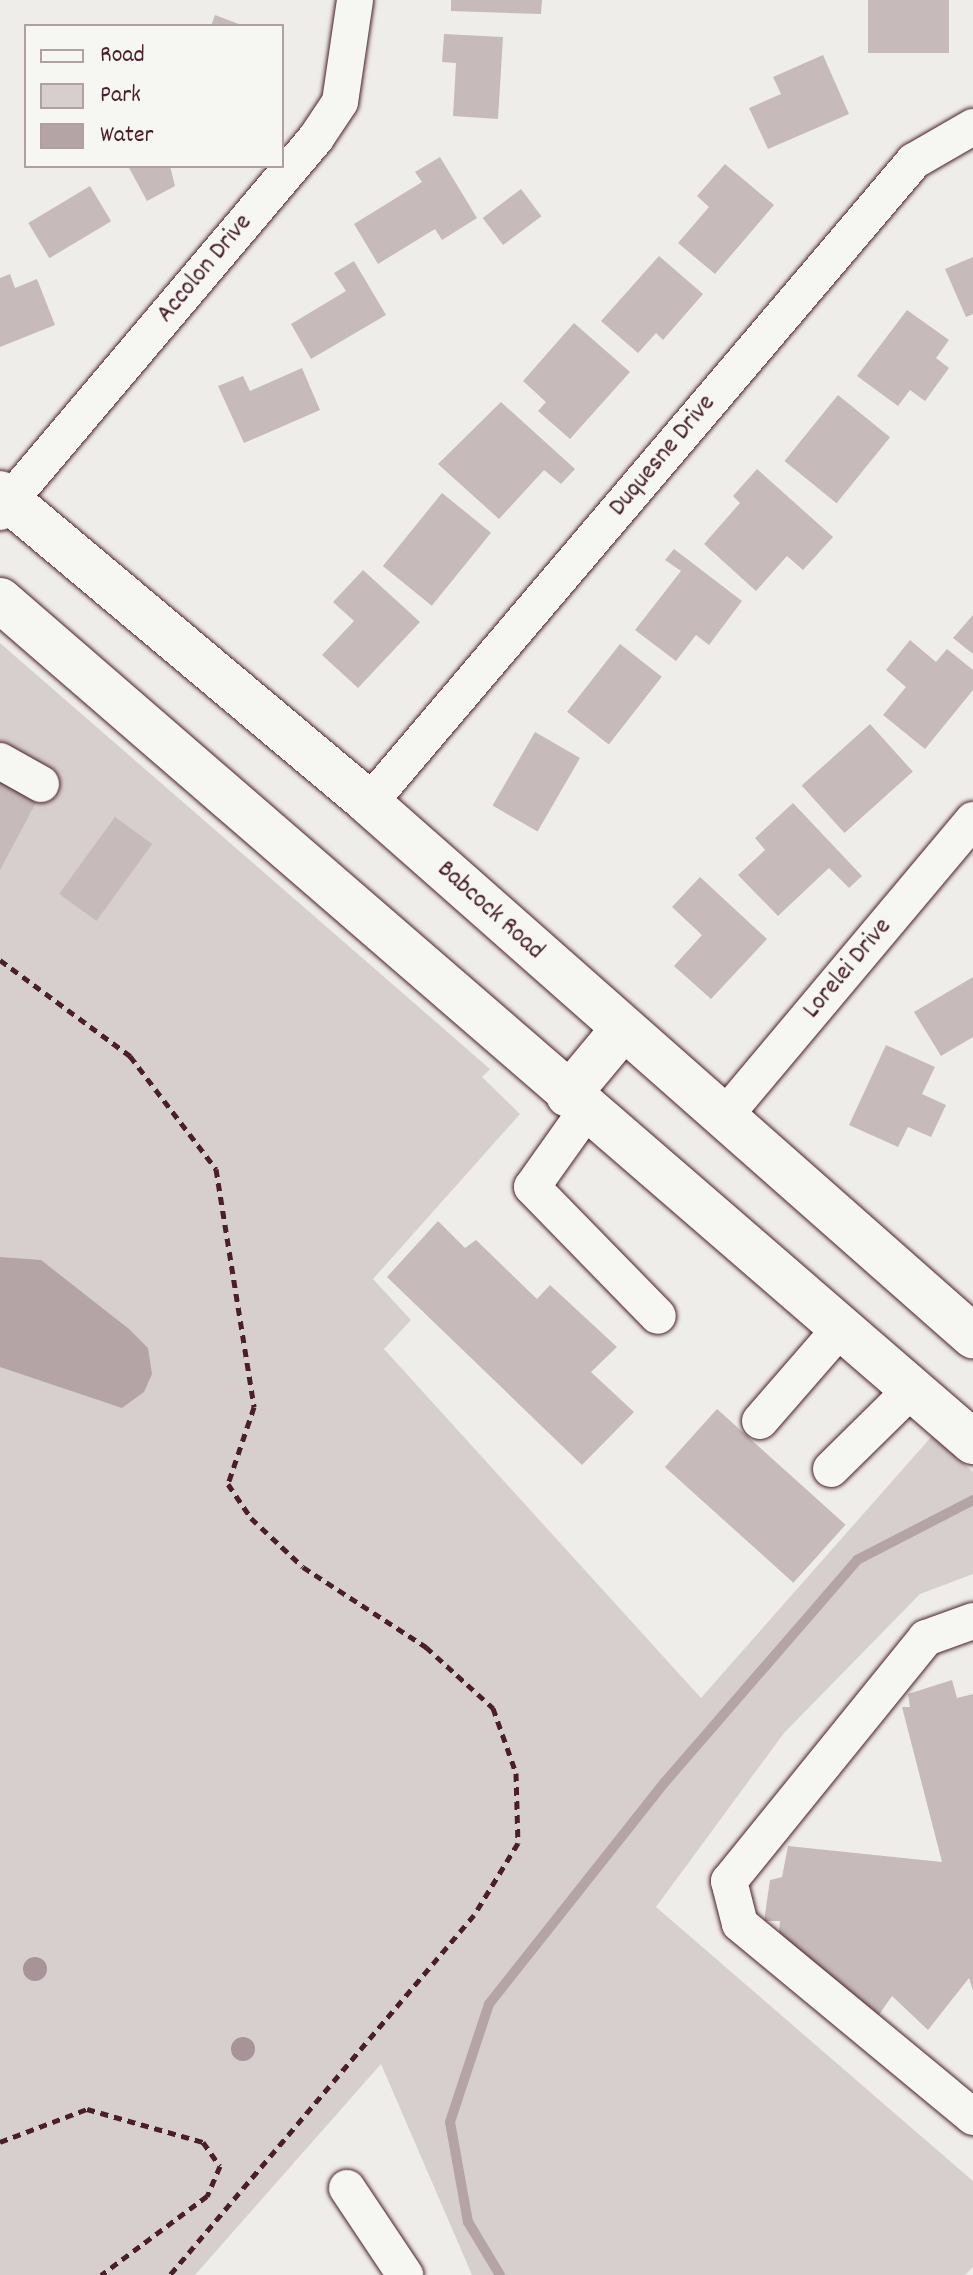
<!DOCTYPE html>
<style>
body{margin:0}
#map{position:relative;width:973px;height:2275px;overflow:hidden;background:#efedea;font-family:Dekko,sans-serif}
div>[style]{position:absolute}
.green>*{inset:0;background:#d7cfce}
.water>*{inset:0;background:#b4a4a5}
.stream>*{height:10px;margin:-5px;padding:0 5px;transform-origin:5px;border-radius:5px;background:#b4a4a5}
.building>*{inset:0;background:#c6babb;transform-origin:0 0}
.path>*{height:5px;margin-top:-2.5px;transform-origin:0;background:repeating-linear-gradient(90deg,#4a1f2b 0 8px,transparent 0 14px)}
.roads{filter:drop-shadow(0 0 2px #4a1f2b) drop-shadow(0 0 2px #4a1f2b)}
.minor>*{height:36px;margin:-18px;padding:0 18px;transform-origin:18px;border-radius:18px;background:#f6f6f2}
.major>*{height:44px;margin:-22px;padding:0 22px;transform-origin:22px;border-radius:22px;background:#f6f6f2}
.trees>*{width:24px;height:24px;margin:-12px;border-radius:50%;background:#a89498}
span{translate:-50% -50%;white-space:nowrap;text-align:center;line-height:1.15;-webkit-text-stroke:6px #f6f6f2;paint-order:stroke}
.street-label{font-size:26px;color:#4a1f2b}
.legend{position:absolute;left:24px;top:24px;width:260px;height:144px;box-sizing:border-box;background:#f6f6f2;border:2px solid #b1a0a2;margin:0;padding:10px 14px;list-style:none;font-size:24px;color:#4a1f2b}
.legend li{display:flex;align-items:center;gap:16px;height:40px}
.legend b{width:40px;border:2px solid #b1a0a2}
</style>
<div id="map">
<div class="green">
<i style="clip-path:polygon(0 643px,490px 1069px,482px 1077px,520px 1114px,373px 1279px,411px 1320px,384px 1349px,701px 1698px,932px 1436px,973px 1472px,973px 1574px,920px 1594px,784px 1733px,656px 1907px,973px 2181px,973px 2267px,965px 2275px,472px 2275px,381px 2064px,195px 2275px,0 2275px)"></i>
</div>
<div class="water">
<i style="clip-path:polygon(0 1257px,41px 1260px,129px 1329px,148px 1348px,152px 1374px,144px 1392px,122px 1408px,0 1367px)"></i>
</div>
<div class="stream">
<i style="left:500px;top:2275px;width:62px;rotate:-121.1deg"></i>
<i style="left:468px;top:2222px;width:102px;rotate:-100.2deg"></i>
<i style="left:450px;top:2122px;width:124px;rotate:-71.7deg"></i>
<i style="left:489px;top:2004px;width:283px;rotate:-51.6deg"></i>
<i style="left:665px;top:1782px;width:294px;rotate:-49.1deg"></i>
<i style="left:857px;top:1560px;width:131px;rotate:-27.3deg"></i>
</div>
<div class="building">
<i style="clip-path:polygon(451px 0,542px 0,541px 14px,451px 11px)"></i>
<i style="left:868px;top:0;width:81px;height:53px"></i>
<i style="clip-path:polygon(215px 15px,244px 26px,211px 26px)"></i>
<i style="clip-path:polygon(444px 34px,503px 37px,498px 119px,453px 116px,456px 63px,442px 62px)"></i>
<i style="clip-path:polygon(823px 55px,849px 114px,768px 149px,749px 108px,781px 94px,773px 77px)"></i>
<i style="clip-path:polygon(440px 157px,477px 218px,442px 240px,435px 229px,378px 264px,354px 224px,422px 182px,415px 172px)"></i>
<i style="clip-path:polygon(725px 164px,774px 205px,715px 274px,678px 243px,709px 207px,697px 196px)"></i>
<i style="clip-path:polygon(128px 166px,170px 166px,175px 186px,147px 201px)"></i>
<i style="left:90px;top:186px;width:41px;height:72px;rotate:59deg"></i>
<i style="left:521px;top:189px;width:34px;height:48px;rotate:53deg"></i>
<i style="clip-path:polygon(659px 256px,703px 294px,663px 340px,656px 333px,638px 353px,601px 321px)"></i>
<i style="clip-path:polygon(973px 257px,973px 314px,966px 317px,945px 269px)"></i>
<i style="clip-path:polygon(354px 261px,386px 315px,311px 359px,291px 324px,346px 291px,334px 273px)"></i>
<i style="clip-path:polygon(10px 274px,15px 288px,37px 279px,55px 325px,0 347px,0 278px)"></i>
<i style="clip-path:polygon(907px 310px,949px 340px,936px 358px,949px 368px,925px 401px,910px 390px,898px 406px,857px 376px)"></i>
<i style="clip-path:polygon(574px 323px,630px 372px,570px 439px,538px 411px,546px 402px,523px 381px)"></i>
<i style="clip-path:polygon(302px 368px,320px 410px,244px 443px,218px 386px,243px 376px,250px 391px)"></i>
<i style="left:838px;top:395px;width:67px;height:85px;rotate:39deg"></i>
<i style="clip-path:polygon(501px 402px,575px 469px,561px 484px,544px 470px,499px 519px,438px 464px)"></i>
<i style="clip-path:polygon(757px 469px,833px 537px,803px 570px,787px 556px,756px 591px,704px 544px,740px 503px,733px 496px)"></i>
<i style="left:442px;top:493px;width:63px;height:94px;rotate:39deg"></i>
<i style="clip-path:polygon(674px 549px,742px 601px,709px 645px,696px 635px,676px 661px,635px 630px,681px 571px,665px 560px)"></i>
<i style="clip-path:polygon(363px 570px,420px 622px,358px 688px,322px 655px,354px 621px,333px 602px)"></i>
<i style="clip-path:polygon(973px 615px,973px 654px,953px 638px)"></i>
<i style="clip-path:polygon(910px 640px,936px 662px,947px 649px,973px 670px,973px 690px,925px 749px,883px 715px,906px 687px,886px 670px)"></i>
<i style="left:620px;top:644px;width:53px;height:86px;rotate:38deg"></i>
<i style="left:870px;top:724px;width:64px;height:92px;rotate:48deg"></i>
<i style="left:535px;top:732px;width:52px;height:85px;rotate:30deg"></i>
<i style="clip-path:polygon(0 774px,40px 795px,0 870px)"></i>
<i style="clip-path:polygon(793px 803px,862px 876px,849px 888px,829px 868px,778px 916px,738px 875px,765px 850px,755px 838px)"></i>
<i style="left:115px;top:817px;width:46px;height:95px;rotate:36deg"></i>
<i style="clip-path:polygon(700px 877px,767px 939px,711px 999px,674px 966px,702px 935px,672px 907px)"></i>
<i style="clip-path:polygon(973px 977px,973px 1037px,941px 1056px,914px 1012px)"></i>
<i style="clip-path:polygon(886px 1045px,935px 1067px,922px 1094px,946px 1105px,931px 1137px,908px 1127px,898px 1147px,849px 1125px)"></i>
<i style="clip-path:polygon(438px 1221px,465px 1248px,476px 1240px,537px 1299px,550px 1285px,617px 1347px,591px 1372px,634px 1412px,582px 1465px,387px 1277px)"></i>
<i style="left:717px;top:1409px;width:173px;height:78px;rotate:42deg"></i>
<i style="clip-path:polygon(952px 1680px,957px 1698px,973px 1694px,973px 1991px,969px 1978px,928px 2030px,892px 1996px,876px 2019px,779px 1933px,780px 1921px,764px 1921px,770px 1880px,782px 1877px,788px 1846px,942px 1862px,902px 1707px,910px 1707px,908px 1694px)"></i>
</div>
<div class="path">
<i style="left:0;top:960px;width:162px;rotate:36.4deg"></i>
<i style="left:130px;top:1056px;width:142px;rotate:52.7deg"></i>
<i style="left:216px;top:1169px;width:241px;rotate:80.9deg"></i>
<i style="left:254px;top:1407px;width:81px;rotate:108.7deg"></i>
<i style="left:228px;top:1484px;width:41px;rotate:55.9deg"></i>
<i style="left:251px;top:1518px;width:71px;rotate:43.3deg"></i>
<i style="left:303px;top:1567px;width:147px;rotate:33deg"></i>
<i style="left:426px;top:1647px;width:91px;rotate:42.3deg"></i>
<i style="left:493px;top:1708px;width:69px;rotate:70.5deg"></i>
<i style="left:516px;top:1773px;width:70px;rotate:88.4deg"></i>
<i style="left:518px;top:1843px;width:84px;rotate:121.4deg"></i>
<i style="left:474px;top:1915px;width:471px;rotate:130.2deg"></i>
<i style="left:0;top:2142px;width:93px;rotate:-20.8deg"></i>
<i style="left:87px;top:2109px;width:121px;rotate:15.9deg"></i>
<i style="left:203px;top:2142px;width:29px;rotate:55deg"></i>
<i style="left:220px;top:2166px;width:33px;rotate:113deg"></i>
<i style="left:207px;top:2196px;width:132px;rotate:143.3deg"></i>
</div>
<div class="roads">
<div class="minor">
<i style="left:0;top:512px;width:490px;rotate:-49.8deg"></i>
<i style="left:316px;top:138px;width:43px;rotate:-56.3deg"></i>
<i style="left:340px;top:102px;width:103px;rotate:-81.6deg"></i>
<i style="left:0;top:761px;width:47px;rotate:29.3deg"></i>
<i style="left:369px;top:803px;width:842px;rotate:-49.67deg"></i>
<i style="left:914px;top:161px;width:68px;rotate:-30deg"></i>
<i style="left:586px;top:1111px;width:93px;rotate:125.4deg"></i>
<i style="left:532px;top:1187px;width:180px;rotate:45.7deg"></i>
<i style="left:723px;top:1118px;width:389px;rotate:-50deg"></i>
<i style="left:760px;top:1421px;width:122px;rotate:-49deg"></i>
<i style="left:831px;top:1469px;width:112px;rotate:-44.6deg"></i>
<i style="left:973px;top:1621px;width:50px;rotate:160.1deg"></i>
<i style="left:926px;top:1638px;width:313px;rotate:129deg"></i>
<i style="left:729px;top:1881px;width:44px;rotate:75.7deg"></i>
<i style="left:740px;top:1924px;width:303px;rotate:39.6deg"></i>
<i style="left:347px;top:2188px;width:105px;rotate:56.3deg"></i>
</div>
<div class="major">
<i style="left:0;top:493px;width:482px;rotate:40deg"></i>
<i style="left:369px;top:803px;width:806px;rotate:41.43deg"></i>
<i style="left:0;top:600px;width:1287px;rotate:40.87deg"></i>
<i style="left:568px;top:1095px;width:86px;rotate:-50.2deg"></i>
</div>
</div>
<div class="trees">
<i style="left:35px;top:1969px"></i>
<i style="left:243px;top:2049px"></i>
</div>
<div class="street-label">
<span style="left:205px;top:269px;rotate:-50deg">Accolon Drive</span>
<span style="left:663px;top:456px;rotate:-50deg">Duquesne Drive</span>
<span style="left:490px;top:911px;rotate:42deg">Babcock Road</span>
<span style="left:848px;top:969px;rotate:-50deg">Lorelei Drive</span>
</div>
<ul class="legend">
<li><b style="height:10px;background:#f6f6f2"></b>Road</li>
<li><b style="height:22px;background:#d7cfce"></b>Park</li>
<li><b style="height:22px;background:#b4a4a5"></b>Water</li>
</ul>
</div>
